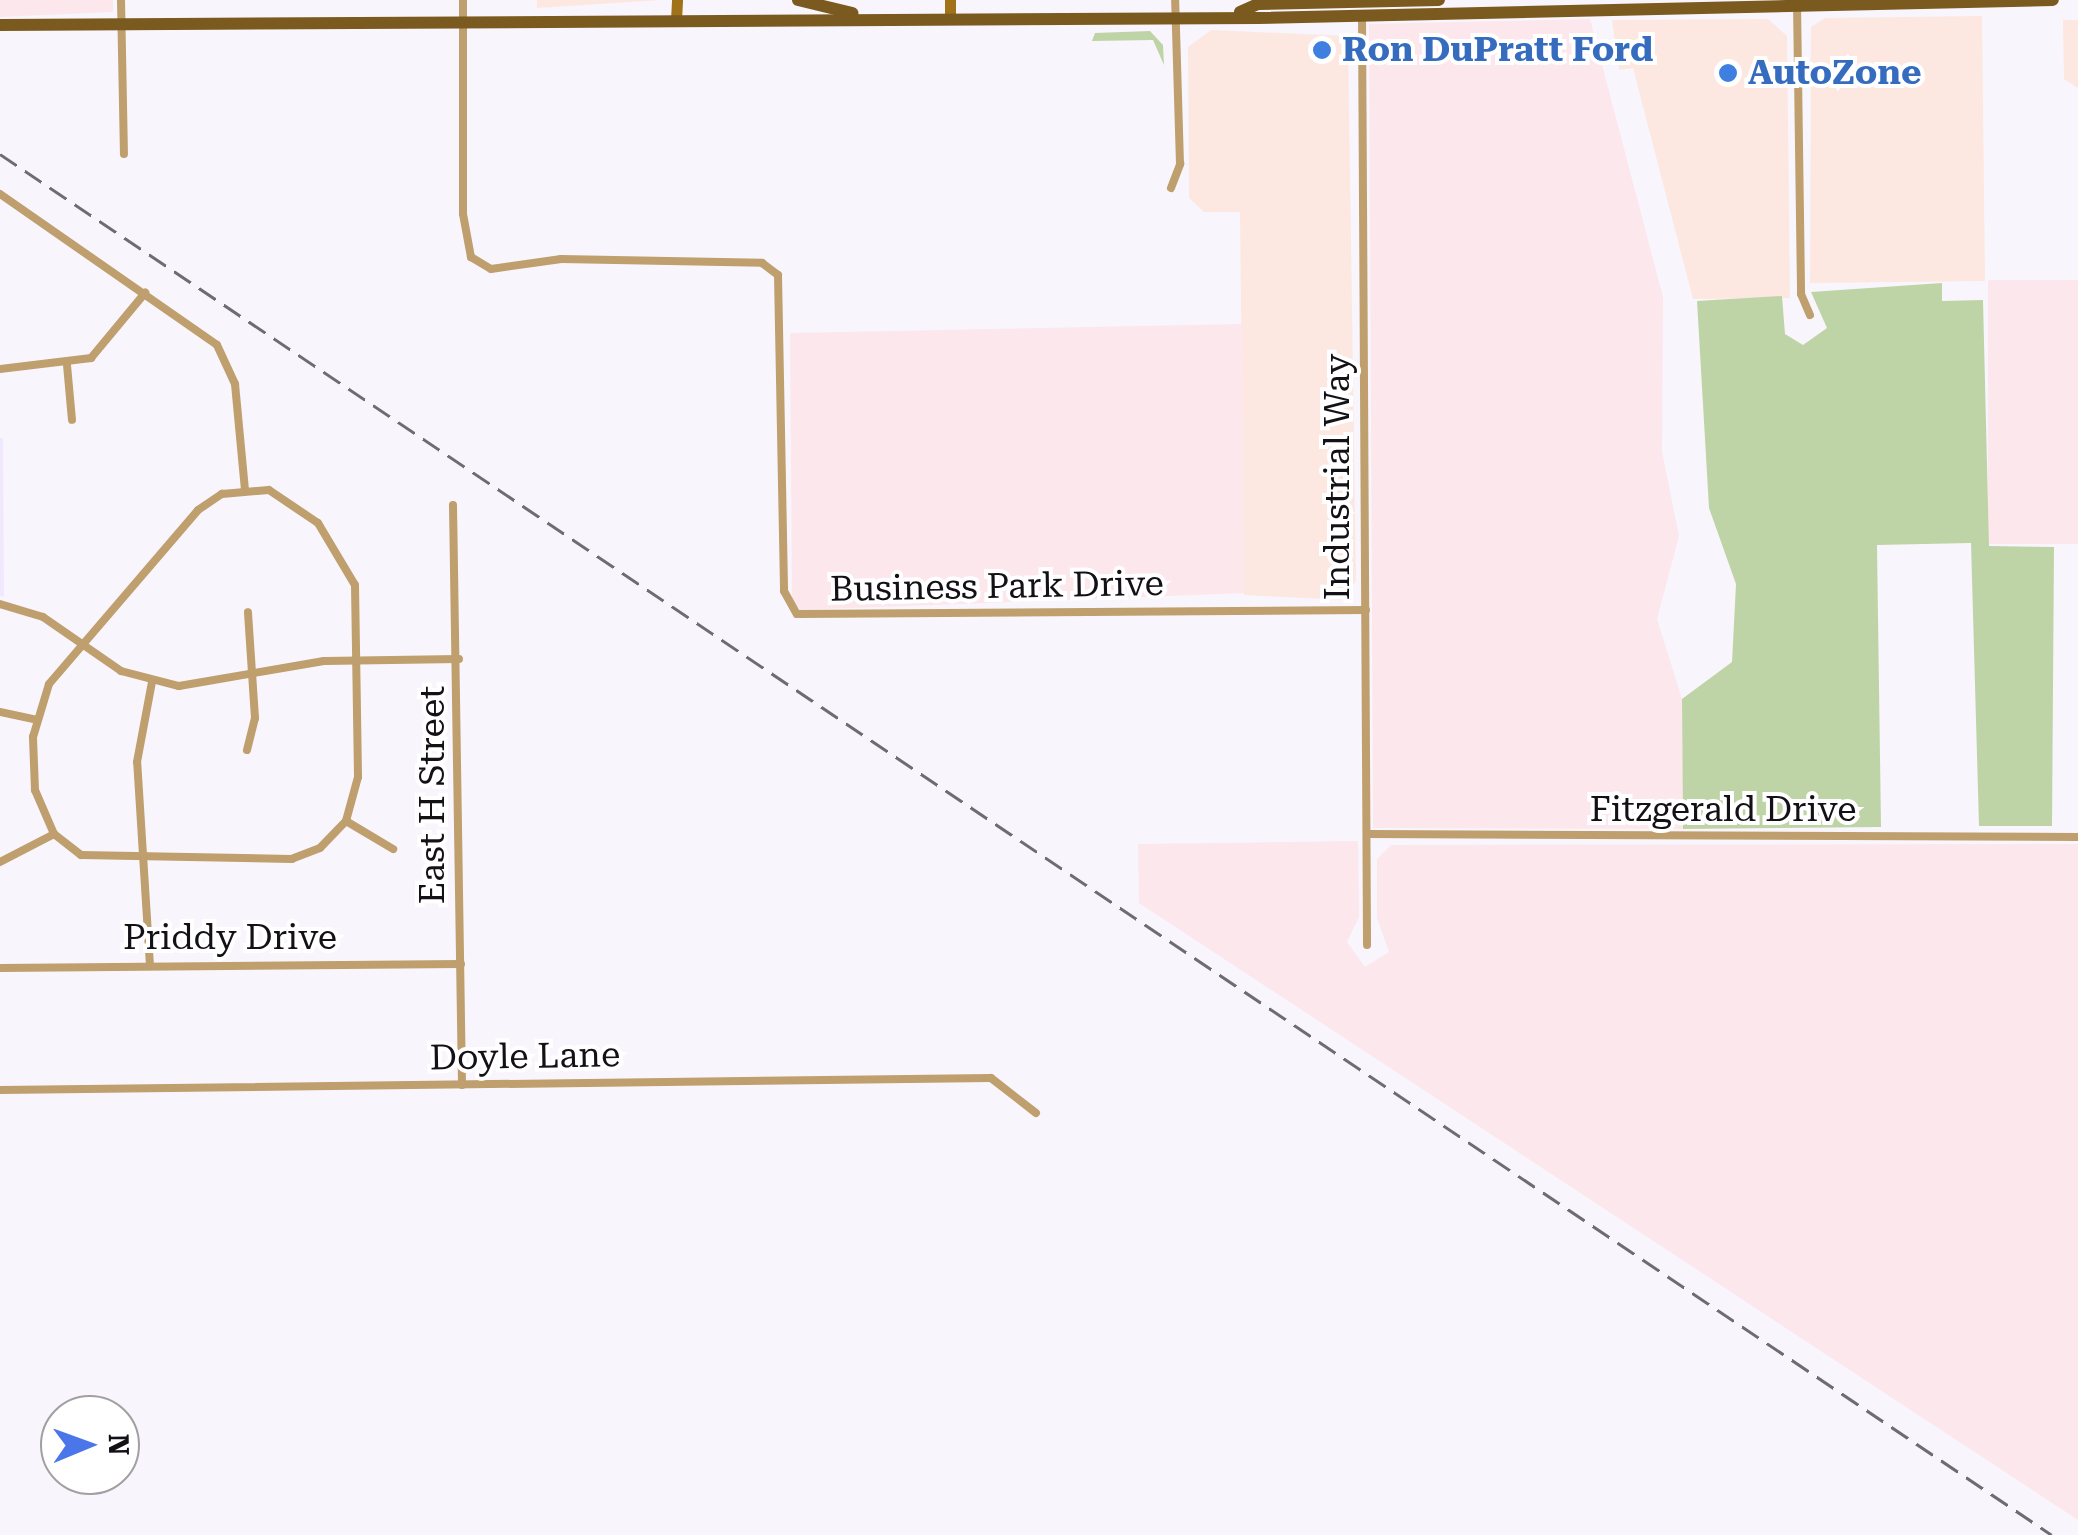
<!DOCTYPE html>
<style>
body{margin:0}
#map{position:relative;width:2078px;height:1535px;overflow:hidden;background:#f9f5fd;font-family:"Roboto Serif",serif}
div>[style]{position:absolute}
.commercial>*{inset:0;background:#fce8e0}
.industrial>*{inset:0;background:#fce7ec;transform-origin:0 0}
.built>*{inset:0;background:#f2e8fd}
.green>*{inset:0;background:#bfd4a6}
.street>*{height:8px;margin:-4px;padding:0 4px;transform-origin:4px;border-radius:4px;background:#be9f6d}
.secondary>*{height:11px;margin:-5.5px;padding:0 5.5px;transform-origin:5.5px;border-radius:5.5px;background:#a17318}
.primary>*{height:12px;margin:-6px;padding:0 6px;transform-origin:6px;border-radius:6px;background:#7b5a20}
.rail>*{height:2.5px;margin-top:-1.25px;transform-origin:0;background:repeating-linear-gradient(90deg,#6f6b72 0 20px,transparent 0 30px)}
.dots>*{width:28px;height:28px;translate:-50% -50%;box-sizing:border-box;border:5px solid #fff;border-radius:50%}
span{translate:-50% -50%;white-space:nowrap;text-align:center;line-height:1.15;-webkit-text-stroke:8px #fff;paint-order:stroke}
.shop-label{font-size:35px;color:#366cbe;font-weight:700}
.left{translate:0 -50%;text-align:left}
.street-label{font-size:35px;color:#131016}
.north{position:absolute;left:40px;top:1395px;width:100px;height:100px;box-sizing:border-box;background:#fff;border:2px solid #a19fa2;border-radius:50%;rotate:89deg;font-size:28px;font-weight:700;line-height:40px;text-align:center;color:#131016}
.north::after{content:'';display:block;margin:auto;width:35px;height:45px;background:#4b76e9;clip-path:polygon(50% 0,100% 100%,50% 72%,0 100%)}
</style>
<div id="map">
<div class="commercial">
<i style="clip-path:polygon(537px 0,661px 0,537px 8px)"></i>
<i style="clip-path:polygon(1982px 16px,1985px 281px,1810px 283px,1811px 27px,1825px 18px)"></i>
<i style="clip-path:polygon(1768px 19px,1787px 36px,1790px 298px,1693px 299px,1633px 68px,1619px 70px,1612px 20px)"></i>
<i style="clip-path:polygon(2063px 20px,2078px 20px,2078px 88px,2064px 79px)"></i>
<i style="clip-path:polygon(1211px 30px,1348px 36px,1356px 581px,1342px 600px,1244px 595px,1240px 212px,1204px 212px,1189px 198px,1188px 47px)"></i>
</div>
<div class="industrial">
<i style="clip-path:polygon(0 0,113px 0,113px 12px,0 17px)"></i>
<i style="clip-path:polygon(1590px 19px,1663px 297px,1662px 451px,1679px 536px,1657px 619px,1682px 699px,1683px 829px,1373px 828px,1369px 24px)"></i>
<i style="left:2078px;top:280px;width:264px;height:90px;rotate:90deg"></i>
<i style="clip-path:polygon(1242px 324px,1245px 593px,801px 610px,792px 602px,790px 333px)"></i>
<i style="clip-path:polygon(1358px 841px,1359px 917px,1347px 942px,1365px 967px,1389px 952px,1377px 918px,1377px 859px,1391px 845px,2078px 844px,2078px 1520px,1139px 903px,1138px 844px)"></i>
</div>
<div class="built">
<i style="clip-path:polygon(0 438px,3px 438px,4px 597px,0 596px)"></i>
</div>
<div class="green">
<i style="clip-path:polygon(1150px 31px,1163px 45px,1164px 65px,1153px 40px,1092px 41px,1095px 33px)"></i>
<i style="clip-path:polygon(1942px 283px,1942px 301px,1983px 300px,1989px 546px,2054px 547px,2052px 826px,1979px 826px,1971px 543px,1877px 545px,1881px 827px,1683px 829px,1682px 699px,1732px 662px,1736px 584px,1709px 508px,1697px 301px,1782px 296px,1785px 334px,1803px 345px,1827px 328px,1811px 292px)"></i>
</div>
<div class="street">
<i style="left:121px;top:0;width:154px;rotate:88.9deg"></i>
<i style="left:463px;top:0;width:214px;rotate:90deg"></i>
<i style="left:463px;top:214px;width:44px;rotate:79.5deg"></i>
<i style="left:471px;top:257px;width:23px;rotate:31deg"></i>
<i style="left:491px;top:269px;width:71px;rotate:-8.1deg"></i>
<i style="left:561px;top:259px;width:201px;rotate:1.1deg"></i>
<i style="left:762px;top:263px;width:20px;rotate:37deg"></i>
<i style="left:778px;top:275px;width:316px;rotate:88.9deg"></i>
<i style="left:784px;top:591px;width:26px;rotate:61deg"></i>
<i style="left:797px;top:614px;width:569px;rotate:-0.4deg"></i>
<i style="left:1797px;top:2px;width:292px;rotate:89.2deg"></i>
<i style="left:1801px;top:294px;width:23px;rotate:67deg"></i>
<i style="left:1362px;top:15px;width:930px;rotate:89.69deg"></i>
<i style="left:1171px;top:188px;width:26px;rotate:-69deg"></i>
<i style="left:1180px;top:164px;width:164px;rotate:-91.7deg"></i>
<i style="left:0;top:194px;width:264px;rotate:34.8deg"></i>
<i style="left:217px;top:345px;width:43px;rotate:65.2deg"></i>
<i style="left:235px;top:384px;width:105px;rotate:84.6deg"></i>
<i style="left:67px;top:365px;width:55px;rotate:84.8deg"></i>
<i style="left:0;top:369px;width:92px;rotate:-6.9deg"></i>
<i style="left:91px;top:358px;width:85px;rotate:-50.3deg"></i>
<i style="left:269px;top:490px;width:59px;rotate:34deg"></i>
<i style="left:318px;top:523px;width:72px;rotate:59.2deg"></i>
<i style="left:355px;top:585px;width:192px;rotate:89.1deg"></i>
<i style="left:358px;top:777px;width:46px;rotate:105.3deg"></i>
<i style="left:346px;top:821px;width:37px;rotate:134deg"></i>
<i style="left:320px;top:848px;width:30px;rotate:159deg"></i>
<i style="left:292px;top:859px;width:211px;rotate:-178.9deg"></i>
<i style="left:81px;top:855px;width:34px;rotate:-142deg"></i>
<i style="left:54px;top:834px;width:48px;rotate:-113.4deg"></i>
<i style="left:35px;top:790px;width:53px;rotate:-92.2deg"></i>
<i style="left:33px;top:737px;width:55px;rotate:-73.2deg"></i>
<i style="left:49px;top:684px;width:229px;rotate:-49.4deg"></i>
<i style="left:198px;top:510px;width:29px;rotate:-34deg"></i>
<i style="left:222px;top:494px;width:47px;rotate:-4.9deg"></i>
<i style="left:453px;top:505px;width:580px;rotate:89.11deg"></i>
<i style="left:0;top:604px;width:45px;rotate:16.8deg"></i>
<i style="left:43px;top:617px;width:95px;rotate:34.7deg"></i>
<i style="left:121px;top:671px;width:60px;rotate:14.5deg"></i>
<i style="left:179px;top:686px;width:147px;rotate:-9.8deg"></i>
<i style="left:324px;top:661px;width:135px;rotate:-0.8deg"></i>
<i style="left:0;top:712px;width:38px;rotate:12deg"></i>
<i style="left:247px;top:750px;width:33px;rotate:-76deg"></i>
<i style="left:255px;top:718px;width:106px;rotate:-93.8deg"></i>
<i style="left:346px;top:821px;width:55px;rotate:30.8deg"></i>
<i style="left:1367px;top:834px;width:711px;rotate:0.24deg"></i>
<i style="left:0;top:862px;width:61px;rotate:-27.4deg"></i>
<i style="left:150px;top:966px;width:204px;rotate:-93.6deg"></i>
<i style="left:137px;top:762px;width:81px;rotate:-79.4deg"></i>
<i style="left:0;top:968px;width:461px;rotate:-0.5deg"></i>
<i style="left:0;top:1090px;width:991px;rotate:-0.69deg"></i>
<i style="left:991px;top:1078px;width:57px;rotate:37.9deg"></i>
</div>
<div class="secondary">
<i style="left:950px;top:18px;width:18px;rotate:-90deg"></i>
<i style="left:676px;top:20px;width:20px;rotate:-87deg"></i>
</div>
<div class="primary">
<i style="left:798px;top:0;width:56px;rotate:13.5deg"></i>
<i style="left:1240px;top:12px;width:20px;rotate:-24deg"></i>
<i style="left:1258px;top:4px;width:181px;rotate:-1.3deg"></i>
<i style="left:0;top:25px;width:1258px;rotate:-0.32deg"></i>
<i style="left:1258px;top:18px;width:795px;rotate:-1.3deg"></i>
</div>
<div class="rail">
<i style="left:0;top:154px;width:2473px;rotate:33.94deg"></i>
</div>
<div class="dots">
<i style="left:1322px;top:50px;background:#3f7fe0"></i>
<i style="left:1728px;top:73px;background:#3f7fe0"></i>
</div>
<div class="shop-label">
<span class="left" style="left:1342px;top:50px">Ron DuPratt Ford</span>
<span class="left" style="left:1748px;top:73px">AutoZone</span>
</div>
<div class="street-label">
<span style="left:1338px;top:477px;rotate:-90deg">Industrial Way</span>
<span style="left:997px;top:587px;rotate:-1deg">Business Park Drive</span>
<span style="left:433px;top:795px;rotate:-90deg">East H Street</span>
<span style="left:1723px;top:810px">Fitzgerald Drive</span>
<span style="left:230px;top:938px">Priddy Drive</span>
<span style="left:525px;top:1057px;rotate:-1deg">Doyle Lane</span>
</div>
<div class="north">N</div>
</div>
